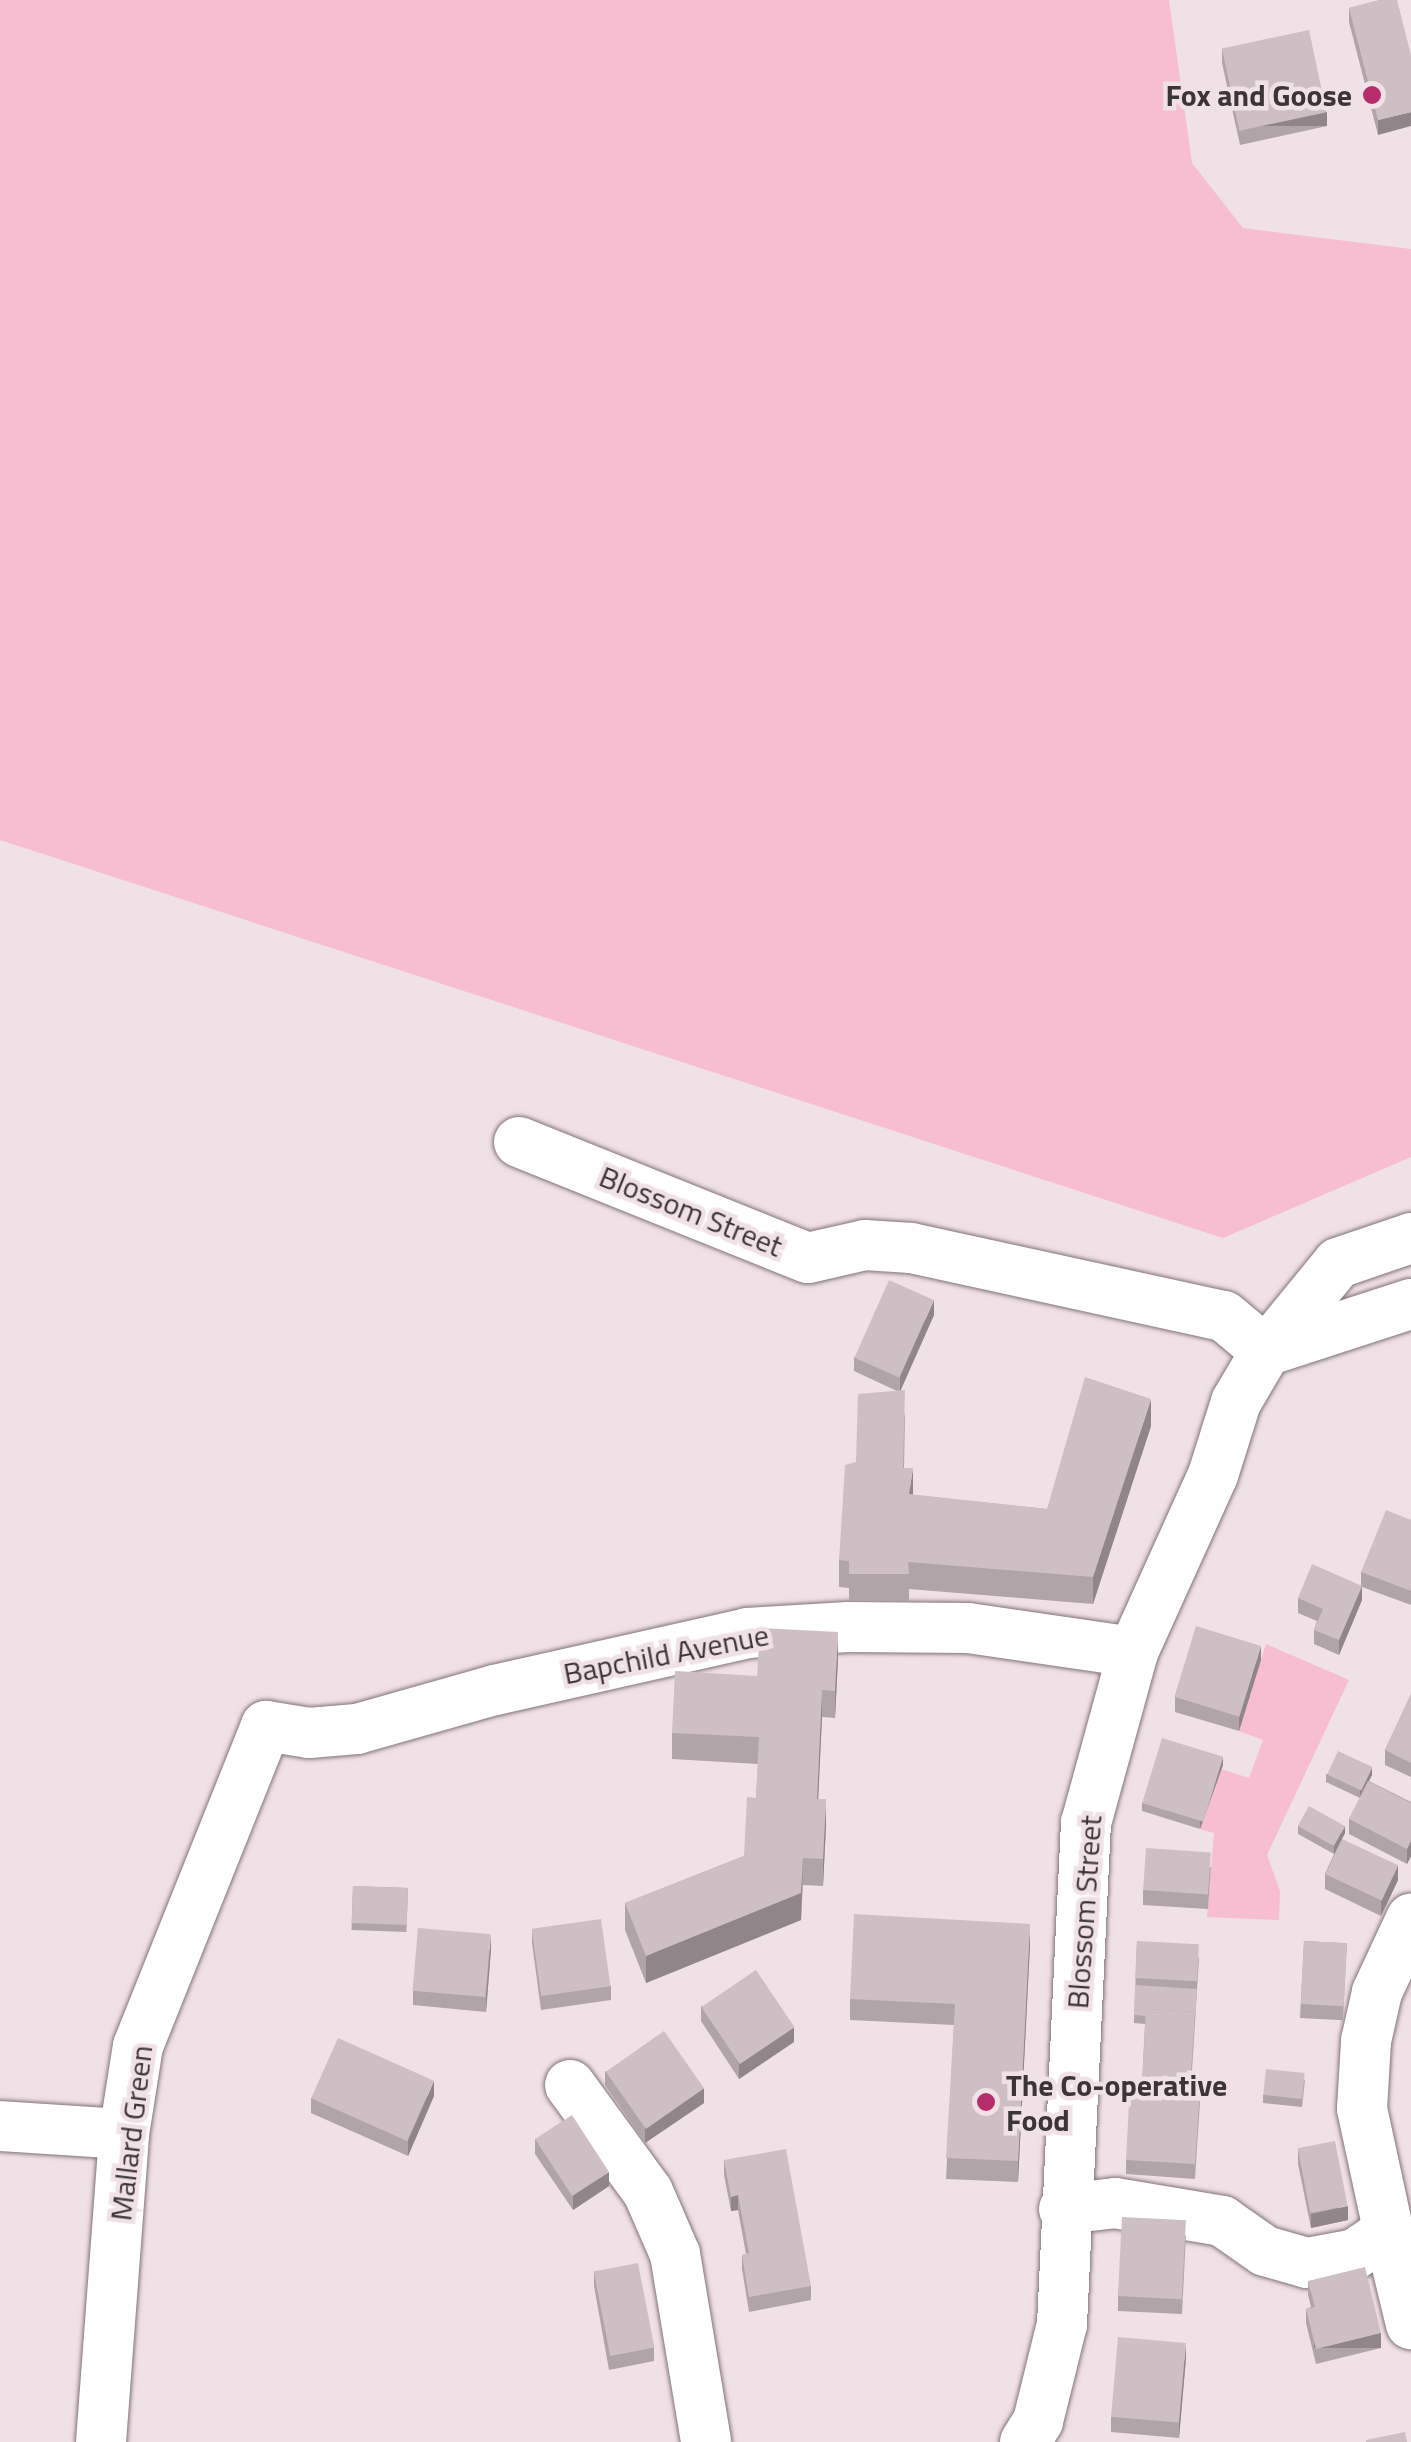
<!DOCTYPE html>
<style>
body{margin:0}
#map{position:relative;width:1411px;height:2442px;overflow:hidden;background:#f0e1e6;font-family:"Titillium Web",sans-serif}
div>[style]{position:absolute}
.green>*{inset:0;background:#f7bdd0}
.roads{filter:drop-shadow(0 0 2px #817478) drop-shadow(0 0 2px #817478)}
.minor>*{height:50px;margin:-25px;padding:0 25px;transform-origin:25px;border-radius:25px;background:#fff}
.wall>*{inset:0;background:#b1a4a9;transform-origin:0 0}
.shaded-wall>*{inset:0;background:#908689;transform-origin:0 0}
.building>*{inset:0;background:#cebfc4;transform-origin:0 0}
.dots>*{width:28px;height:28px;translate:-50% -50%;box-sizing:border-box;border:5px solid #f0e1e6;border-radius:50%}
span{translate:-50% -50%;white-space:nowrap;text-align:center;line-height:1.15;-webkit-text-stroke:9px #f0e1e6;paint-order:stroke}
.poi-label{font-size:30px;color:#3b3537;font-weight:700}
.right{translate:-100% -50%;text-align:right}
.left{translate:0 -50%;text-align:left}
.street-label{font-size:30px;color:#3b3537}
</style>
<div id="map">
<div class="green">
<i style="clip-path:polygon(0 0,1169px 0,1192px 163px,1243px 228px,1411px 249px,1411px 1157px,1223px 1238px,0 840px)"></i>
<i style="clip-path:polygon(1266px 1644px,1349px 1680px,1267px 1855px,1280px 1891px,1279px 1920px,1207px 1917px,1214px 1833px,1200px 1829px,1221px 1769px,1249px 1778px,1263px 1740px,1239px 1731px)"></i>
</div>
<div class="roads">
<div class="minor">
<i style="left:519px;top:1142px;width:311px;rotate:21.9deg"></i>
<i style="left:808px;top:1258px;width:58px;rotate:-12.8deg"></i>
<i style="left:865px;top:1245px;width:46px;rotate:3.7deg"></i>
<i style="left:911px;top:1248px;width:320px;rotate:12.3deg"></i>
<i style="left:1224px;top:1316px;width:55px;rotate:39.8deg"></i>
<i style="left:1266px;top:1351px;width:152px;rotate:-18deg"></i>
<i style="left:570px;top:2085px;width:132px;rotate:53.9deg"></i>
<i style="left:648px;top:2192px;width:68px;rotate:66.5deg"></i>
<i style="left:675px;top:2254px;width:191px;rotate:80.6deg"></i>
<i style="left:0;top:2126px;width:124px;rotate:3.7deg"></i>
<i style="left:1064px;top:2209px;width:51px;rotate:-6.7deg"></i>
<i style="left:1115px;top:2203px;width:109px;rotate:9.5deg"></i>
<i style="left:1222px;top:2221px;width:52px;rotate:34.9deg"></i>
<i style="left:1265px;top:2251px;width:44px;rotate:15.9deg"></i>
<i style="left:1307px;top:2263px;width:49px;rotate:-10.6deg"></i>
<i style="left:1355px;top:2254px;width:22px;rotate:-34deg"></i>
<i style="left:1373px;top:2242px;width:20px;rotate:-41deg"></i>
<i style="left:1388px;top:2229px;width:123px;rotate:-102.2deg"></i>
<i style="left:1362px;top:2109px;width:68px;rotate:-86.6deg"></i>
<i style="left:1366px;top:2041px;width:50px;rotate:-77.3deg"></i>
<i style="left:1377px;top:1992px;width:81px;rotate:-65deg"></i>
<i style="left:1388px;top:2229px;width:98px;rotate:76.4deg"></i>
<i style="left:101px;top:2442px;width:309px;rotate:-85.7deg"></i>
<i style="left:124px;top:2134px;width:89px;rotate:-81deg"></i>
<i style="left:138px;top:2046px;width:345px;rotate:-68.2deg"></i>
<i style="left:266px;top:1726px;width:44px;rotate:9.2deg"></i>
<i style="left:309px;top:1733px;width:48px;rotate:-4.8deg"></i>
<i style="left:357px;top:1729px;width:143px;rotate:-15.8deg"></i>
<i style="left:495px;top:1690px;width:258px;rotate:-12.7deg"></i>
<i style="left:747px;top:1633px;width:101px;rotate:-3.4deg"></i>
<i style="left:848px;top:1627px;width:120px;rotate:0.5deg"></i>
<i style="left:968px;top:1628px;width:167px;rotate:8.3deg"></i>
<i style="left:1025px;top:2442px;width:25px;rotate:-58deg"></i>
<i style="left:1038px;top:2421px;width:100px;rotate:-76.1deg"></i>
<i style="left:1062px;top:2324px;width:502px;rotate:-87.26deg"></i>
<i style="left:1086px;top:1823px;width:177px;rotate:-74.6deg"></i>
<i style="left:1133px;top:1652px;width:194px;rotate:-65.7deg"></i>
<i style="left:1213px;top:1475px;width:77px;rotate:-72.5deg"></i>
<i style="left:1236px;top:1402px;width:59px;rotate:-59.5deg"></i>
<i style="left:1266px;top:1351px;width:114px;rotate:-50.7deg"></i>
<i style="left:1338px;top:1263px;width:77px;rotate:-18.9deg"></i>
</div>
</div>
<div class="wall">
<i style="clip-path:polygon(1380px 0,1378px 135px,1349px 22px,1349px 8px)"></i>
<i style="clip-path:polygon(1222px 48px,1327px 126px,1240px 145px,1222px 63px)"></i>
<i style="clip-path:polygon(934px 1315px,900px 1390px,905px 1417px,904px 1468px,913px 1495px,1047px 1509px,1151px 1426px,1093px 1604px,909px 1589px,909px 1601px,849px 1601px,849px 1588px,839px 1587px,839px 1560px,856px 1462px,897px 1391px,854px 1371px,854px 1357px)"></i>
<i style="clip-path:polygon(1411px 1520px,1411px 1605px,1362px 1587px,1362px 1600px,1339px 1655px,1314px 1644px,1314px 1630px,1317px 1621px,1298px 1613px,1298px 1598px,1361px 1585px,1361px 1572px)"></i>
<i style="clip-path:polygon(838px 1659px,835px 1718px,822px 1717px,818px 1799px,826px 1826px,823px 1886px,803px 1885px,801px 1920px,646px 1983px,625px 1930px,625px 1903px,744px 1856px,756px 1798px,758px 1764px,672px 1759px,672px 1733px,757px 1676px)"></i>
<i style="clip-path:polygon(1261px 1660px,1239px 1731px,1175px 1712px,1175px 1697px)"></i>
<i style="clip-path:polygon(1411px 1694px,1411px 1777px,1385px 1765px,1385px 1750px)"></i>
<i style="clip-path:polygon(1223px 1765px,1200px 1829px,1142px 1811px,1142px 1803px)"></i>
<i style="clip-path:polygon(1326px 1774px,1372px 1775px,1369px 1781px,1411px 1802px,1411px 1856px,1407px 1864px,1349px 1834px,1349px 1819px,1360px 1798px,1326px 1782px)"></i>
<i style="clip-path:polygon(1298px 1826px,1345px 1833px,1342px 1839px,1398px 1880px,1381px 1916px,1325px 1889px,1325px 1874px,1334px 1854px,1298px 1834px)"></i>
<i style="clip-path:polygon(1211px 1867px,1208px 1909px,1143px 1905px,1143px 1890px)"></i>
<i style="left:353px;top:1886px;width:55px;height:44px;rotate:2deg"></i>
<i style="clip-path:polygon(532px 1929px,611px 1986px,611px 2000px,541px 2010px,532px 1943px)"></i>
<i style="clip-path:polygon(1137px 1941px,1199px 1958px,1191px 2087px,1200px 2102px,1195px 2179px,1126px 2174px,1126px 2160px,1142px 2084px,1145px 2024px,1134px 2023px)"></i>
<i style="left:1304px;top:1941px;width:43px;height:77px;rotate:3deg"></i>
<i style="clip-path:polygon(1030px 1945px,1018px 2182px,946px 2179px,954px 2025px,850px 2020px,850px 1999px)"></i>
<i style="clip-path:polygon(491px 1949px,486px 2012px,413px 2005px,413px 1991px)"></i>
<i style="clip-path:polygon(701px 2006px,794px 2042px,739px 2079px,701px 2021px)"></i>
<i style="clip-path:polygon(605px 2071px,704px 2103px,645px 2143px,605px 2085px)"></i>
<i style="clip-path:polygon(1305px 2080px,1302px 2107px,1263px 2103px,1263px 2095px)"></i>
<i style="clip-path:polygon(434px 2096px,408px 2156px,311px 2113px,311px 2098px)"></i>
<i style="clip-path:polygon(535px 2139px,609px 2186px,573px 2210px,535px 2154px)"></i>
<i style="clip-path:polygon(1298px 2149px,1348px 2220px,1311px 2228px,1298px 2164px)"></i>
<i style="clip-path:polygon(724px 2160px,811px 2286px,811px 2300px,749px 2312px,742px 2269px,742px 2255px,746px 2254px,738px 2210px,731px 2211px,724px 2175px)"></i>
<i style="clip-path:polygon(1186px 2235px,1182px 2314px,1118px 2311px,1118px 2296px)"></i>
<i style="clip-path:polygon(594px 2271px,654px 2347px,654px 2361px,609px 2370px,594px 2286px)"></i>
<i style="clip-path:polygon(1308px 2281px,1381px 2348px,1316px 2364px,1306px 2323px,1306px 2309px,1311px 2307px,1308px 2295px)"></i>
<i style="clip-path:polygon(1186px 2358px,1179px 2438px,1111px 2432px,1111px 2417px)"></i>
</div>
<div class="shaded-wall">
<i style="left:1327px;top:112px;width:14px;height:89px;rotate:90deg"></i>
<i style="clip-path:polygon(1411px 112px,1411px 126px,1378px 135px,1378px 120px)"></i>
<i style="clip-path:polygon(934px 1300px,934px 1315px,900px 1392px,900px 1377px)"></i>
<i style="clip-path:polygon(1151px 1399px,1151px 1426px,1093px 1604px,1093px 1577px)"></i>
<i style="clip-path:polygon(913px 1468px,913px 1494px,909px 1494px)"></i>
<i style="clip-path:polygon(1362px 1586px,1362px 1600px,1339px 1655px,1339px 1640px)"></i>
<i style="clip-path:polygon(838px 1632px,838px 1659px,835px 1718px,835px 1691px)"></i>
<i style="clip-path:polygon(1261px 1646px,1261px 1660px,1239px 1731px,1239px 1716px)"></i>
<i style="clip-path:polygon(822px 1690px,822px 1717px,817px 1825px,817px 1799px)"></i>
<i style="clip-path:polygon(1223px 1757px,1223px 1765px,1200px 1829px,1200px 1822px)"></i>
<i style="clip-path:polygon(1372px 1767px,1372px 1775px,1360px 1798px,1360px 1791px)"></i>
<i style="clip-path:polygon(826px 1799px,826px 1826px,823px 1886px,823px 1859px)"></i>
<i style="clip-path:polygon(1345px 1826px,1345px 1833px,1334px 1854px,1334px 1846px)"></i>
<i style="clip-path:polygon(1411px 1841px,1411px 1856px,1407px 1864px,1407px 1849px)"></i>
<i style="clip-path:polygon(803px 1858px,801px 1920px,646px 1983px,646px 1956px)"></i>
<i style="clip-path:polygon(1398px 1865px,1398px 1880px,1381px 1916px,1381px 1901px)"></i>
<i style="clip-path:polygon(1030px 1924px,1030px 1945px,1018px 2182px,1018px 2161px)"></i>
<i style="clip-path:polygon(491px 1934px,491px 1949px,486px 2012px,486px 1997px)"></i>
<i style="clip-path:polygon(794px 2027px,794px 2042px,739px 2079px,739px 2064px)"></i>
<i style="clip-path:polygon(434px 2081px,434px 2096px,408px 2156px,408px 2141px)"></i>
<i style="clip-path:polygon(704px 2088px,704px 2103px,645px 2143px,645px 2128px)"></i>
<i style="clip-path:polygon(609px 2172px,609px 2186px,573px 2210px,573px 2195px)"></i>
<i style="clip-path:polygon(738px 2195px,738px 2210px,731px 2211px,731px 2197px)"></i>
<i style="clip-path:polygon(1348px 2206px,1348px 2220px,1311px 2228px,1311px 2214px)"></i>
<i style="left:1381px;top:2333px;width:15px;height:67px;rotate:90deg"></i>
<i style="clip-path:polygon(1186px 2343px,1186px 2358px,1179px 2438px,1179px 2423px)"></i>
</div>
<div class="building">
<i style="clip-path:polygon(1380px 0,1397px 0,1411px 55px,1411px 112px,1378px 120px,1349px 8px)"></i>
<i style="left:1309px;top:30px;width:84px;height:89px;rotate:78deg"></i>
<i style="left:889px;top:1280px;width:49px;height:85px;rotate:24deg"></i>
<i style="clip-path:polygon(1085px 1377px,1151px 1399px,1093px 1577px,908px 1562px,909px 1574px,849px 1574px,849px 1561px,839px 1560px,845px 1465px,856px 1462px,858px 1394px,905px 1390px,903px 1468px,913px 1468px,909px 1494px,1047px 1509px)"></i>
<i style="clip-path:polygon(1386px 1510px,1411px 1520px,1411px 1591px,1361px 1572px)"></i>
<i style="clip-path:polygon(1312px 1564px,1362px 1586px,1339px 1640px,1314px 1630px,1323px 1609px,1298px 1598px)"></i>
<i style="left:1196px;top:1626px;width:68px;height:74px;rotate:17deg"></i>
<i style="clip-path:polygon(760px 1628px,838px 1632px,835px 1691px,822px 1690px,817px 1799px,826px 1799px,823px 1859px,803px 1858px,801px 1893px,646px 1956px,625px 1903px,744px 1856px,747px 1797px,756px 1798px,759px 1737px,672px 1733px,675px 1671px,757px 1676px)"></i>
<i style="clip-path:polygon(1411px 1694px,1411px 1763px,1385px 1750px)"></i>
<i style="left:1162px;top:1738px;width:64px;height:68px;rotate:17deg"></i>
<i style="left:1338px;top:1751px;width:38px;height:26px;rotate:25deg"></i>
<i style="clip-path:polygon(1368px 1781px,1411px 1803px,1411px 1841px,1407px 1849px,1349px 1819px)"></i>
<i style="left:1309px;top:1806px;width:41px;height:23px;rotate:29deg"></i>
<i style="left:1342px;top:1839px;width:62px;height:39px;rotate:25deg"></i>
<i style="left:1146px;top:1848px;width:65px;height:42px;rotate:4deg"></i>
<i style="left:353px;top:1886px;width:55px;height:37px;rotate:2deg"></i>
<i style="clip-path:polygon(854px 1914px,1030px 1924px,1018px 2161px,946px 2158px,955px 2004px,850px 1999px)"></i>
<i style="left:601px;top:1919px;width:68px;height:70px;rotate:82deg"></i>
<i style="left:418px;top:1928px;width:73px;height:63px;rotate:5deg"></i>
<i style="left:1137px;top:1941px;width:62px;height:37px;rotate:3deg"></i>
<i style="left:1304px;top:1941px;width:43px;height:63px;rotate:3deg"></i>
<i style="left:756px;top:1970px;width:69px;height:66px;rotate:56deg"></i>
<i style="clip-path:polygon(1135px 1985px,1197px 1989px,1195px 2019px,1195px 2012px,1146px 2009px,1146px 2016px,1134px 2015px)"></i>
<i style="clip-path:polygon(1146px 2009px,1195px 2012px,1190px 2087px,1200px 2088px,1195px 2164px,1126px 2160px,1130px 2084px,1142px 2084px)"></i>
<i style="left:664px;top:2031px;width:70px;height:71px;rotate:55deg"></i>
<i style="left:338px;top:2038px;width:105px;height:66px;rotate:24deg"></i>
<i style="left:1266px;top:2069px;width:39px;height:26px;rotate:6deg"></i>
<i style="left:572px;top:2115px;width:68px;height:44px;rotate:57deg"></i>
<i style="left:1335px;top:2141px;width:66px;height:38px;rotate:79deg"></i>
<i style="clip-path:polygon(786px 2149px,811px 2286px,749px 2297px,742px 2255px,749px 2253px,738px 2195px,731px 2197px,724px 2160px)"></i>
<i style="left:1122px;top:2217px;width:64px;height:79px;rotate:3deg"></i>
<i style="left:638px;top:2263px;width:86px;height:45px;rotate:79deg"></i>
<i style="clip-path:polygon(1365px 2267px,1381px 2333px,1316px 2349px,1306px 2309px,1315px 2307px,1308px 2281px)"></i>
<i style="left:1118px;top:2337px;width:68px;height:80px;rotate:5deg"></i>
<i style="clip-path:polygon(1405px 2432px,1407px 2442px,1366px 2442px,1366px 2440px)"></i>
</div>
<div class="dots">
<i style="left:1372px;top:95px;background:#b62d6c"></i>
<i style="left:986px;top:2102px;background:#b62d6c"></i>
</div>
<div class="poi-label">
<span class="right" style="left:1352px;top:95px">Fox and Goose</span>
<span class="left" style="left:1006px;top:2102px">The Co-operative<br>Food</span>
</div>
<div class="street-label">
<span style="left:691px;top:1211px;rotate:22deg">Blossom Street</span>
<span style="left:666px;top:1654px;rotate:-11deg">Bapchild Avenue</span>
<span style="left:1084px;top:1912px;rotate:-86deg">Blossom Street</span>
<span style="left:131px;top:2133px;rotate:-83deg">Mallard Green</span>
</div>
</div>
